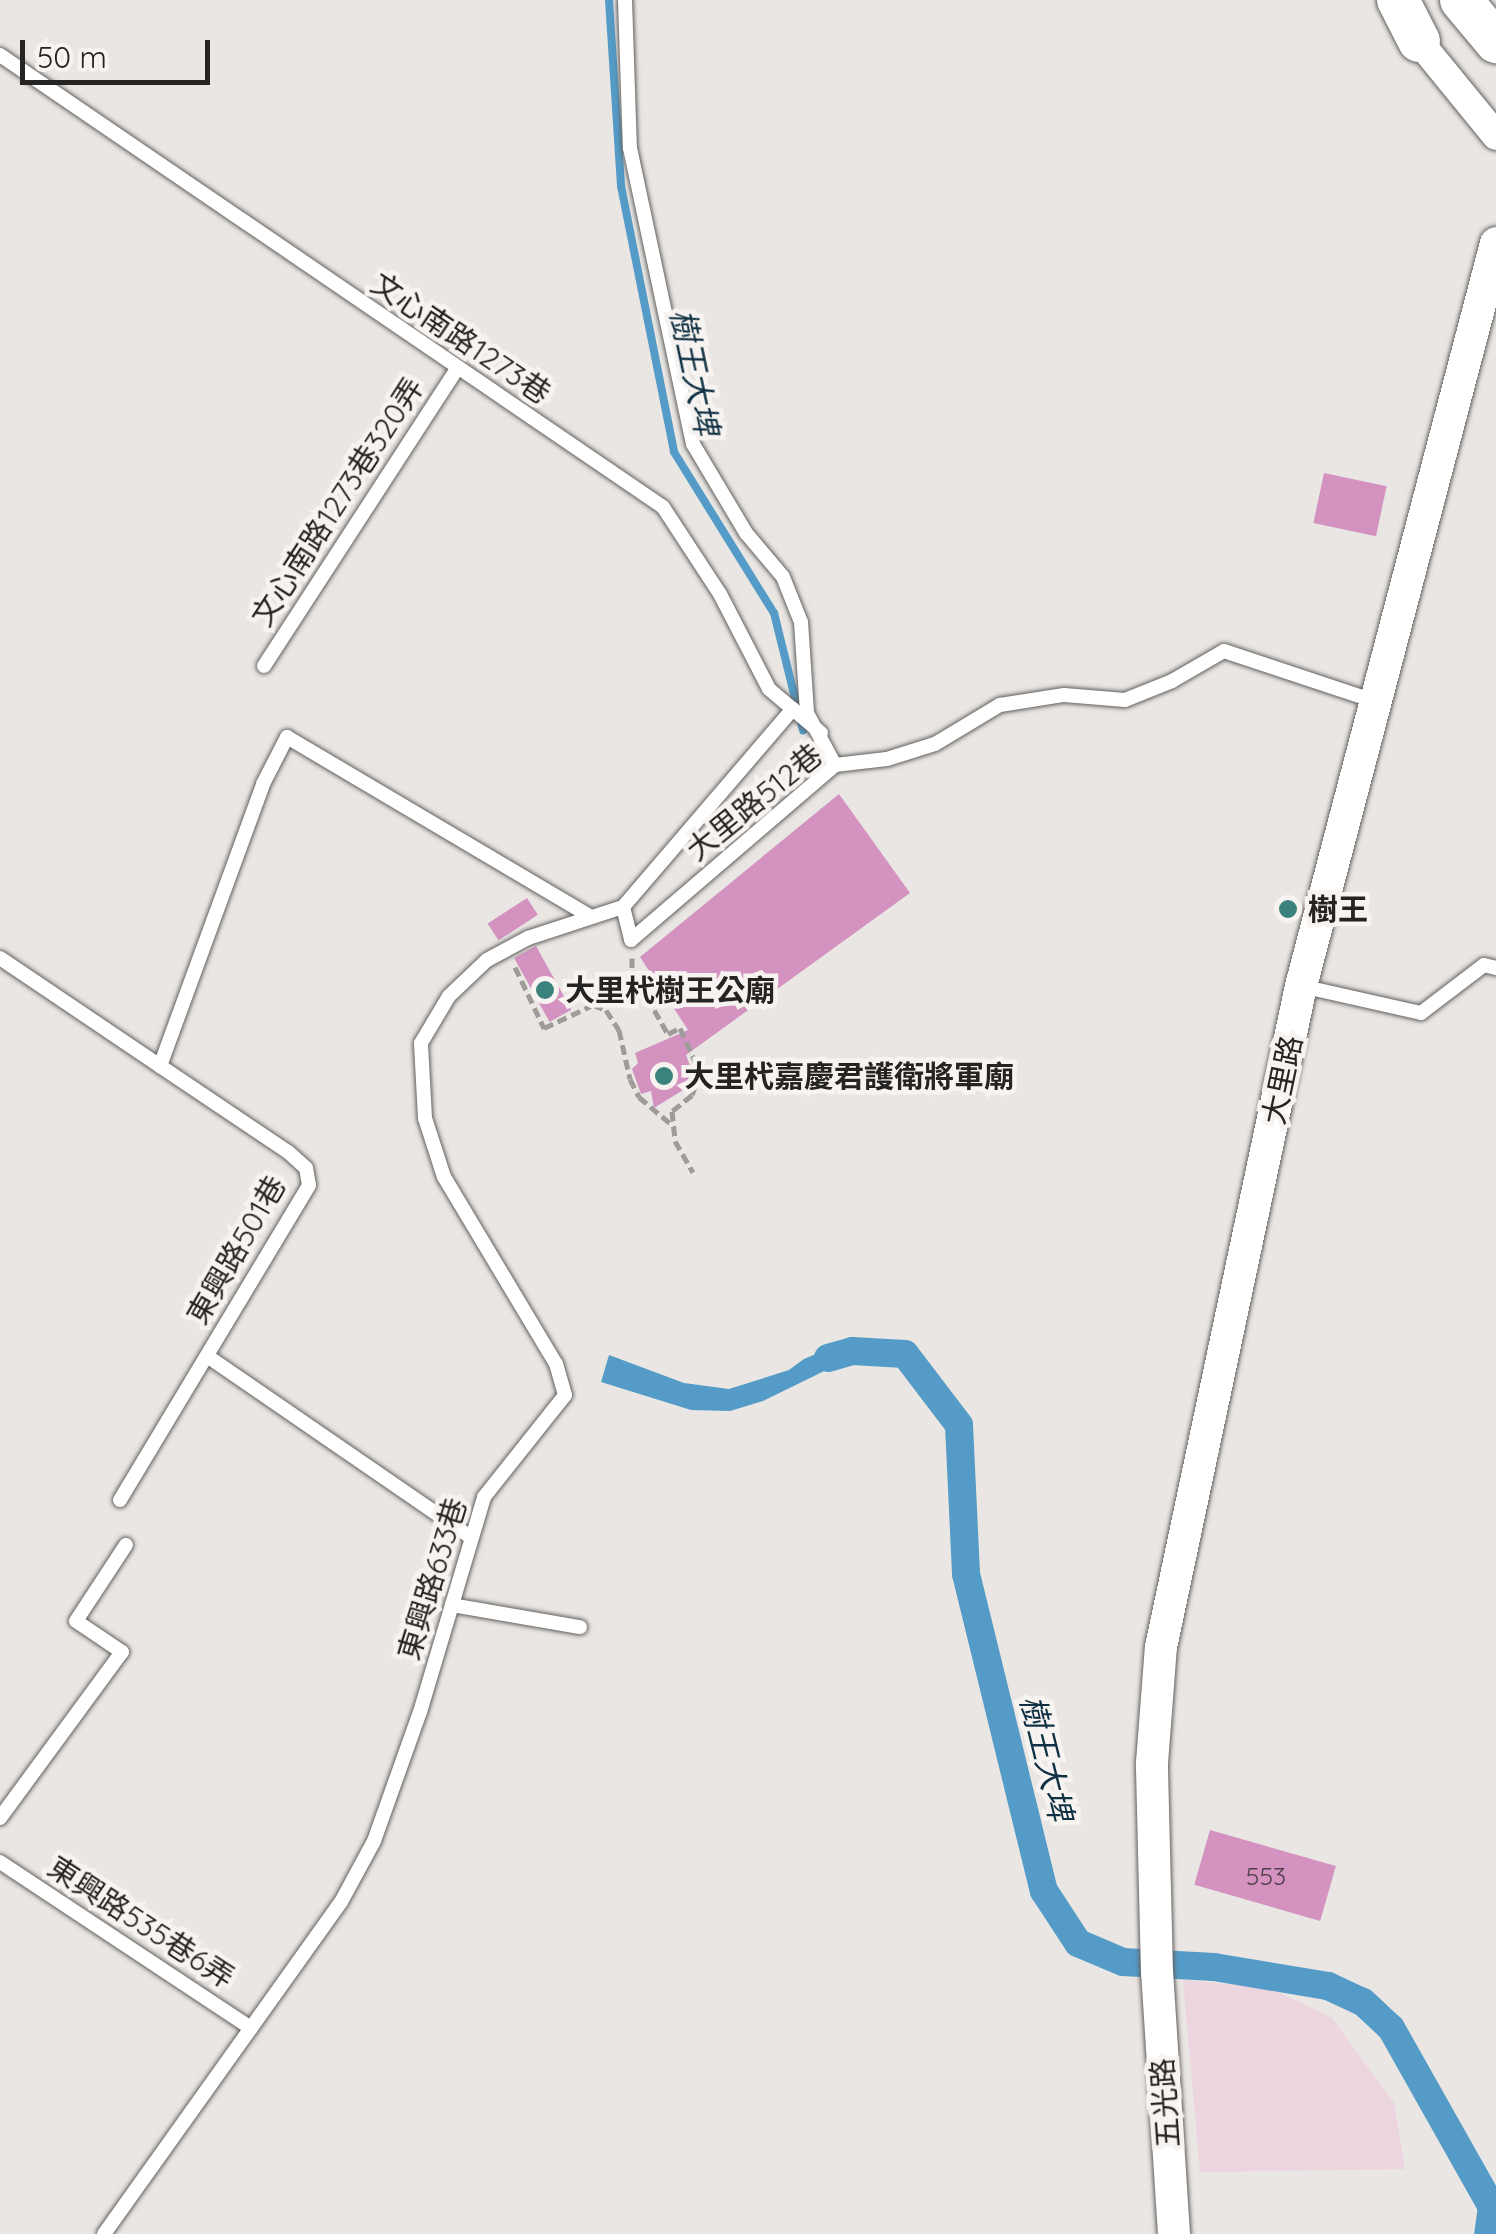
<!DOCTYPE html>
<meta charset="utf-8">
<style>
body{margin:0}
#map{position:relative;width:1496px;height:2234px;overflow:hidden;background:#e9e6e3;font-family:Quicksand,"Noto Sans TC",sans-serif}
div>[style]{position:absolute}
.industrial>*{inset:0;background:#edd5e0}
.water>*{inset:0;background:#549bc7}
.stream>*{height:8px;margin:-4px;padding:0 4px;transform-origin:4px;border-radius:4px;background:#549bc7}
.canal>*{height:28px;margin:-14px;padding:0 14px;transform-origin:14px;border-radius:14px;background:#549bc7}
.building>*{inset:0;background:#d392c0;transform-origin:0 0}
.path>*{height:5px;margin-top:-2.5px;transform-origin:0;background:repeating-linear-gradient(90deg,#9e9b99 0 10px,transparent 0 15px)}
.roads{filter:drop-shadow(0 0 2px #63605e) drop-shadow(0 0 2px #63605e)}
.service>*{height:14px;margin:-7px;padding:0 7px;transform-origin:7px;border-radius:7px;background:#fff}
.minor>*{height:28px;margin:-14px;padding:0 14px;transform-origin:14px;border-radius:14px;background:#fff}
.tertiary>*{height:32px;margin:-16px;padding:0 16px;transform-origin:16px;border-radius:16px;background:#fff}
.primary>*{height:42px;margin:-21px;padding:0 21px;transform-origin:21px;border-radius:21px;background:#fff}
.dots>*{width:28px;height:28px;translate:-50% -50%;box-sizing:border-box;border:5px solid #f7f3f0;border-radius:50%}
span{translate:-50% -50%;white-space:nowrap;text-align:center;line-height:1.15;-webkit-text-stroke:9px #f7f3f0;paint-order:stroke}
.number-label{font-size:25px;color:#50404a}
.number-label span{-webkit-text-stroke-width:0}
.street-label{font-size:30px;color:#252423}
.poi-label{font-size:30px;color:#252423;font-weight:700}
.left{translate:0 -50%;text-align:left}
.water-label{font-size:32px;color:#103043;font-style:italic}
.scale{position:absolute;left:20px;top:40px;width:190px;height:45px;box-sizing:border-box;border:5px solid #252423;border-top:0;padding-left:12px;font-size:30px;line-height:35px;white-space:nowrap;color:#252423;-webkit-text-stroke:8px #f7f3f0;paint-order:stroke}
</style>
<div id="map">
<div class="industrial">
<i style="clip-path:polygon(1183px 1980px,1269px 1988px,1332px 2018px,1394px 2103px,1405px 2169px,1200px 2172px)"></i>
</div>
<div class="water">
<i style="clip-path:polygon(848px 1341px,863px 1352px,763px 1401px,730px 1411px,691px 1410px,601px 1382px,609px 1355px,684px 1383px,729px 1389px,789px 1370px,804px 1359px)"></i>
</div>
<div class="stream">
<i style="left:609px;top:0;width:186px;rotate:86.3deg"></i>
<i style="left:621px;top:186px;width:271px;rotate:78.7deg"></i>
<i style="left:674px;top:452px;width:190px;rotate:58.2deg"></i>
<i style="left:774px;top:613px;width:121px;rotate:76.1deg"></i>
</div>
<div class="canal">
<i style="left:828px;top:1358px;width:25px;rotate:-16deg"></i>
<i style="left:852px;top:1351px;width:53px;rotate:3.2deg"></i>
<i style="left:905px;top:1354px;width:89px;rotate:52.7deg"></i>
<i style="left:959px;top:1425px;width:149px;rotate:87.3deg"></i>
<i style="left:966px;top:1574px;width:326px;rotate:76.2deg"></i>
<i style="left:1044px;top:1891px;width:62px;rotate:56.8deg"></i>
<i style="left:1078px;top:1943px;width:49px;rotate:22.9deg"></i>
<i style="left:1123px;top:1962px;width:91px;rotate:3.1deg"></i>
<i style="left:1214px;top:1967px;width:116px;rotate:9.5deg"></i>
<i style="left:1328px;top:1986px;width:38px;rotate:25deg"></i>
<i style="left:1363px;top:2002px;width:38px;rotate:43deg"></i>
<i style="left:1391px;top:2028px;width:206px;rotate:60.6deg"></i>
<i style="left:1492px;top:2207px;width:27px;rotate:98deg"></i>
</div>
<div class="building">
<i style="left:1324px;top:473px;width:64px;height:51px;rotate:12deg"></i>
<i style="clip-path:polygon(839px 794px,910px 893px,686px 1055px,696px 1082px,654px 1108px,651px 1091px,641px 1094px,632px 1069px,638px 1063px,635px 1053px,688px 1030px,640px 957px)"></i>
<i style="left:527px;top:898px;width:20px;height:47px;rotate:57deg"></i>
<i style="left:536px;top:946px;width:73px;height:25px;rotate:61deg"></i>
<i style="left:1210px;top:1830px;width:131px;height:57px;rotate:16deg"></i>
</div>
<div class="path">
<i style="left:632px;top:958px;width:13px;rotate:90deg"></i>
<i style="left:632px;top:971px;width:73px;rotate:60.3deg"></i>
<i style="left:668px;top:1034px;width:13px;rotate:-27deg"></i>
<i style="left:680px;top:1028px;width:48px;rotate:65.6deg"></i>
<i style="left:700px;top:1072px;width:24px;rotate:109deg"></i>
<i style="left:692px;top:1095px;width:26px;rotate:141deg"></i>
<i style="left:672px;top:1111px;width:30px;rotate:84deg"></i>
<i style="left:675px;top:1141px;width:36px;rotate:60deg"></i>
<i style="left:515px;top:967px;width:68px;rotate:64.6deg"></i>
<i style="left:544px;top:1028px;width:54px;rotate:-25.1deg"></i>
<i style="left:593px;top:1005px;width:14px;rotate:21deg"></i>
<i style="left:606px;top:1010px;width:24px;rotate:57deg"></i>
<i style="left:619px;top:1030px;width:50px;rotate:77.3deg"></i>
<i style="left:630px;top:1079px;width:20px;rotate:63deg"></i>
<i style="left:639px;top:1097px;width:42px;rotate:40.2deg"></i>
</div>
<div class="roads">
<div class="service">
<i style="left:625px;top:0;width:148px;rotate:88.1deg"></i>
<i style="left:630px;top:148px;width:303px;rotate:78deg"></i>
<i style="left:693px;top:444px;width:104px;rotate:59.2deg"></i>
<i style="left:746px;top:533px;width:57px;rotate:49.9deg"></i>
<i style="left:783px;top:577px;width:48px;rotate:68.2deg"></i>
<i style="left:801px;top:622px;width:91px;rotate:86.2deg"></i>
<i style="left:807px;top:713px;width:59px;rotate:61.7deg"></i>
<i style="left:0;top:55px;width:802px;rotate:34.28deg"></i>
<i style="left:663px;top:507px;width:104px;rotate:56.8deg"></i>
<i style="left:720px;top:594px;width:107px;rotate:62.7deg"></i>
<i style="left:769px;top:689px;width:68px;rotate:40.2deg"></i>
<i style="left:264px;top:666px;width:354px;rotate:-57deg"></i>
<i style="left:623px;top:907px;width:34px;rotate:76deg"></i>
<i style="left:631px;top:940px;width:269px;rotate:-40.6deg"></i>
<i style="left:835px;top:765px;width:52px;rotate:-6.6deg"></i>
<i style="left:887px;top:759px;width:50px;rotate:-17.4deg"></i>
<i style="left:935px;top:744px;width:76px;rotate:-31deg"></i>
<i style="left:1000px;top:705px;width:65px;rotate:-8.9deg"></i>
<i style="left:1064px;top:695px;width:61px;rotate:4.7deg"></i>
<i style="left:1125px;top:700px;width:51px;rotate:-22deg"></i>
<i style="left:1172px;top:681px;width:60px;rotate:-30deg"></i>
<i style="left:1224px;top:651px;width:158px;rotate:18.4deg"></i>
<i style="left:623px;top:907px;width:261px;rotate:-49.4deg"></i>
<i style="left:0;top:958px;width:193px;rotate:34deg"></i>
<i style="left:160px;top:1066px;width:300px;rotate:-69.9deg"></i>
<i style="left:263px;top:784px;width:53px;rotate:-62.9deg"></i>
<i style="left:287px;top:737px;width:352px;rotate:30.6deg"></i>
<i style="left:1301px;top:986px;width:123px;rotate:12.7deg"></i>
<i style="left:1421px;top:1013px;width:79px;rotate:-37.3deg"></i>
<i style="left:1484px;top:965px;width:12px;rotate:14deg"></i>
<i style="left:207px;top:1356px;width:321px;rotate:34.5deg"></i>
<i style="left:120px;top:1500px;width:367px;rotate:-59deg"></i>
<i style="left:309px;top:1185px;width:17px;rotate:-100deg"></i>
<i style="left:306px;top:1168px;width:24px;rotate:-138deg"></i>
<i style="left:288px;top:1152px;width:154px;rotate:-146.1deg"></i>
<i style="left:452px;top:1605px;width:130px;rotate:9.8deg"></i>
<i style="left:0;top:1818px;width:206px;rotate:-53.7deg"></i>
<i style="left:122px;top:1652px;width:55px;rotate:-146deg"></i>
<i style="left:76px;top:1621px;width:91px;rotate:-56.7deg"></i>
<i style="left:0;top:1862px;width:301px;rotate:33.5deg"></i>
<i style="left:104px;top:2234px;width:408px;rotate:-54.5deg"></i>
<i style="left:341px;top:1902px;width:69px;rotate:-61.6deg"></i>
<i style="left:374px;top:1841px;width:137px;rotate:-70.4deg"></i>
<i style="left:420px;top:1712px;width:224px;rotate:-73.4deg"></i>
<i style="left:484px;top:1497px;width:130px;rotate:-51.5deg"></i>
<i style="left:565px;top:1395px;width:32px;rotate:-106deg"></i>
<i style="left:556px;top:1364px;width:218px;rotate:-120.9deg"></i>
<i style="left:444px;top:1177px;width:62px;rotate:-107.9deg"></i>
<i style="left:425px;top:1118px;width:75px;rotate:-93.1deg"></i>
<i style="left:421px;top:1043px;width:55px;rotate:-59.2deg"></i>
<i style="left:449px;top:996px;width:52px;rotate:-43.5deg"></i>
<i style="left:487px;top:960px;width:47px;rotate:-28.2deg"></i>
<i style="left:528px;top:938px;width:100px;rotate:-18.1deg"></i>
</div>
<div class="minor">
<i style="left:1408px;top:28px;width:139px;rotate:50.8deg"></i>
</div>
<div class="tertiary">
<i style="left:1174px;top:2234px;width:262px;rotate:-93.7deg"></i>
<i style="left:1157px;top:1973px;width:210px;rotate:-91.4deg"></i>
<i style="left:1152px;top:1763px;width:116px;rotate:-85.6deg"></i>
<i style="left:1161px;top:1647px;width:676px;rotate:-78.04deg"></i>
<i style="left:1301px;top:986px;width:768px;rotate:-75.29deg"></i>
</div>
<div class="primary">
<i style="left:1398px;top:0;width:46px;rotate:62.9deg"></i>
<i style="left:1461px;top:0;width:55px;rotate:50.2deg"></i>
</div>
</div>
<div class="dots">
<i style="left:1288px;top:909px;background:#3b827c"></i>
<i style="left:545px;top:990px;background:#3b827c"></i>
<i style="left:664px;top:1076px;background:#3b827c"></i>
</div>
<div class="number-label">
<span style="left:1266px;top:1876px">553</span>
</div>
<div class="street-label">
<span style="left:461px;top:338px;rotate:34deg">文心南路1273巷</span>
<span style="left:337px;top:502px;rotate:-57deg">文心南路1273巷320弄</span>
<span style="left:754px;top:802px;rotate:-39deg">大里路512巷</span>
<span style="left:1282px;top:1080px;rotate:-78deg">大里路</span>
<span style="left:236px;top:1250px;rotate:-60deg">東興路501巷</span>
<span style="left:432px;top:1579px;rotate:-73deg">東興路633巷</span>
<span style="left:141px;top:1922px;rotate:33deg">東興路535巷6弄</span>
<span style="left:1165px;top:2103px;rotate:-94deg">五光路</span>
</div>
<div class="poi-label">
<span class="left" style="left:1308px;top:909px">樹王</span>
<span class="left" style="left:565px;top:990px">大里杙樹王公廟</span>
<span class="left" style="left:684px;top:1076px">大里杙嘉慶君護衛將軍廟</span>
</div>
<div class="water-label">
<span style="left:695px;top:372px;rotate:78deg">樹王大埤</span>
<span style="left:1047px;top:1758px;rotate:76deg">樹王大埤</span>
</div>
<div class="scale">50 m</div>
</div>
